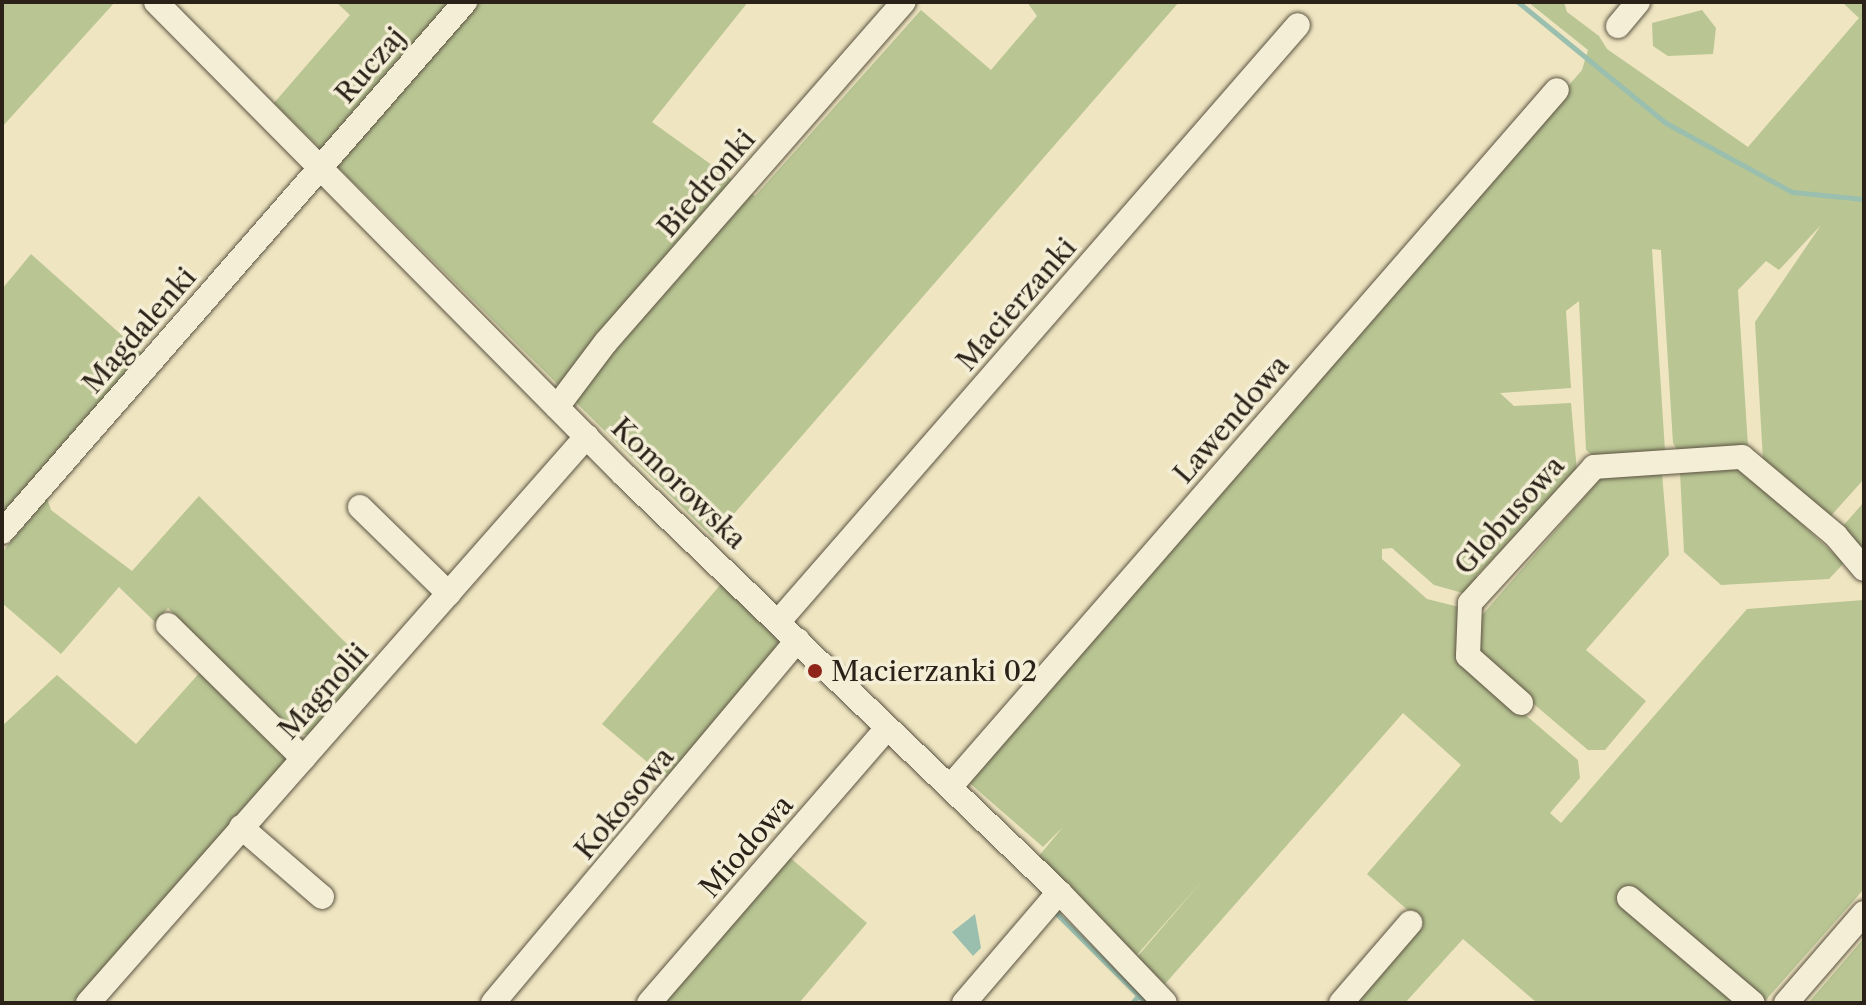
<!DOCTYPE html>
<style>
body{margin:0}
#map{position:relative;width:1866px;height:1005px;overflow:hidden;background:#efe5c1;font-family:"Libre Caslon Text",serif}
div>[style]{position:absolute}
.green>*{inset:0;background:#b9c593}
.water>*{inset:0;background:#9abfaf}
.stream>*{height:5px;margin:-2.5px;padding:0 2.5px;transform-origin:2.5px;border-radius:2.5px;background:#9abfaf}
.roads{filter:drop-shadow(0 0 2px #5b5342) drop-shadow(0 0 2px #5b5342)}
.minor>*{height:24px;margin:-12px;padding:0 12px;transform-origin:12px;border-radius:12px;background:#f5eed7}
.dots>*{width:22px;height:22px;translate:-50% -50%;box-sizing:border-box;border:4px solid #f5eed7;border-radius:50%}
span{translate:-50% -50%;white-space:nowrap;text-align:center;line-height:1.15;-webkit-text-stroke:7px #f5eed7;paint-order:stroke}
.street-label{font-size:28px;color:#2a2218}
.poi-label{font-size:28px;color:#2a2218}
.left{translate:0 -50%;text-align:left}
.frame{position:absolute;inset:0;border:4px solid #2a2218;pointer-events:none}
</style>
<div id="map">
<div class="green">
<i style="clip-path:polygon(2px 2px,115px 2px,2px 127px)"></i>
<i style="clip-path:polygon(336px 2px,456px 2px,324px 152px,274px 103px,350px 15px)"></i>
<i style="clip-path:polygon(479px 2px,748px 2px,652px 122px,755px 196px,921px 10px,991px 70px,1037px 16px,1027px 2px,1179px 2px,713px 538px,336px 165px)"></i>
<i style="clip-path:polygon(1528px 2px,1564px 2px,1567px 12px,1599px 36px,1607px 49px,1748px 147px,1859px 18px,1842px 2px,1864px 2px,1864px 479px,1829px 518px,1763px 460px,1755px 322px,1821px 225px,1779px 270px,1766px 261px,1738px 290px,1748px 446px,1678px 451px,1673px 443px,1661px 250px,1652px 249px,1665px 451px,1593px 456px,1586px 450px,1579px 301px,1566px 311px,1571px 388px,1500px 393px,1514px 406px,1571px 403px,1577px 472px,1476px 576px,1482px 581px,1470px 595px,1434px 585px,1392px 548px,1382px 549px,1382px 559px,1427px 599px,1459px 607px,1460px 659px,1578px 760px,1580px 778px,1550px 813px,1561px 823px,1747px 609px,1864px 600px,1864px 889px,1765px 1001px,1631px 885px,1616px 901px,1737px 1003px,1537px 1003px,1463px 939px,1405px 1003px,1351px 1003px,1421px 922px,1367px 874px,1461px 765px,1403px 713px,1165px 984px,1137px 957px,1203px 880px,1136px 956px,1038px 857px,1063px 827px,1043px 847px,966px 780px,1582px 70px,1588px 50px)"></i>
<i style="clip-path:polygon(1702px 10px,1716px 28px,1713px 54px,1668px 56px,1653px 46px,1652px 23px)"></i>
<i style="clip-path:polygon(31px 254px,144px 355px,2px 521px,2px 289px)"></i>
<i style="clip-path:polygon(1742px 469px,1844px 563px,1829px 579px,1721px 585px,1684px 552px,1680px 472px)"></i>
<i style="clip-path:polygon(1662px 474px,1669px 555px,1586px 650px,1646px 701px,1605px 750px,1588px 750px,1484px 662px,1475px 643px,1476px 622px,1601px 478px)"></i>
<i style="clip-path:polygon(199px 496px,370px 667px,310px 735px,296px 734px,168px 608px,156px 623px,119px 587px,61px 654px,2px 603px,2px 552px,47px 499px,51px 510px,132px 571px)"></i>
<i style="clip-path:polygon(1864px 502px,1864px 554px,1842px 527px)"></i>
<i style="clip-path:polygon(721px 584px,777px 636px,780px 654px,671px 782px,602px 724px)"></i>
<i style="clip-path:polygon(202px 670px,284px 748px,285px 763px,73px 1003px,2px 1003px,2px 726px,57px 675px,136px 744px)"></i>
<i style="clip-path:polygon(788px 856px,867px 923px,799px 1003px,662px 1003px)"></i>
<i style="clip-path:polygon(1864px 938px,1864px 1003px,1808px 1003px,1822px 987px)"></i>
</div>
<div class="water">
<i style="clip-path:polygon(975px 914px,981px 948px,973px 956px,952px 932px)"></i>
</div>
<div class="stream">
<i style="left:1518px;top:2px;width:191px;rotate:39.3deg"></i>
<i style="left:1666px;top:123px;width:144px;rotate:28.7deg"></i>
<i style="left:1792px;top:192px;width:72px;rotate:5.6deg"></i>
<i style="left:1055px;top:912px;width:129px;rotate:45deg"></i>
<i style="left:1132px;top:1003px;width:11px;rotate:-49deg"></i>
</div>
<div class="roads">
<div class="minor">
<i style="left:156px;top:2px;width:665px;rotate:45.3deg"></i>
<i style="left:624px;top:475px;width:603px;rotate:43.79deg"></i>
<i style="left:1059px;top:892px;width:153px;rotate:46.3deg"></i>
<i style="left:1618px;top:26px;width:31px;rotate:-50deg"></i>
<i style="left:557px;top:407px;width:81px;rotate:-53deg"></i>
<i style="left:606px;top:342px;width:452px;rotate:-48.8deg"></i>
<i style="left:360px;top:507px;width:124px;rotate:44.3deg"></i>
<i style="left:2px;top:532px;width:704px;rotate:-48.86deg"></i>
<i style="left:779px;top:621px;width:790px;rotate:-48.95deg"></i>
<i style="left:168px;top:625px;width:190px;rotate:44.6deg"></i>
<i style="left:1521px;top:703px;width:71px;rotate:-138.4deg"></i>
<i style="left:1468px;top:656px;width:53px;rotate:-87.8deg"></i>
<i style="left:1470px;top:603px;width:184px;rotate:-47.6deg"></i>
<i style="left:1594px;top:467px;width:148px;rotate:-3.9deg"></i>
<i style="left:1742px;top:457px;width:123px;rotate:40deg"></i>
<i style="left:1836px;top:536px;width:43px;rotate:49.7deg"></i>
<i style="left:950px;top:787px;width:924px;rotate:-48.95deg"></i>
<i style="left:241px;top:827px;width:107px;rotate:40.8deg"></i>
<i style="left:1629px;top:898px;width:162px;rotate:40.3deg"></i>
<i style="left:88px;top:1003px;width:755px;rotate:-48.65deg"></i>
<i style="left:493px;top:1003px;width:474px;rotate:-50deg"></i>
<i style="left:649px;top:1003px;width:364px;rotate:-49.1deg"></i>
<i style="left:964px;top:1003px;width:146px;rotate:-49.4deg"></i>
<i style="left:1341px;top:1003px;width:106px;rotate:-49.2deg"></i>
<i style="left:1786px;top:1003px;width:119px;rotate:-49.1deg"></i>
</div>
</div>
<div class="dots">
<i style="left:815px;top:671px;background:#8f2418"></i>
</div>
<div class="street-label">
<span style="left:370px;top:65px;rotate:-49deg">Ruczaj</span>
<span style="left:706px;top:183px;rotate:-49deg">Biedronki</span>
<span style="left:1016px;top:304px;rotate:-49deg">Macierzanki</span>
<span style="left:139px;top:330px;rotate:-49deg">Magdalenki</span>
<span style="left:1231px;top:419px;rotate:-49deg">Lawendowa</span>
<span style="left:679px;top:483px;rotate:44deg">Komorowska</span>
<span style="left:1509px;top:515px;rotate:-48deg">Globusowa</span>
<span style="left:323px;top:691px;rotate:-48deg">Magnolii</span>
<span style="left:624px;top:803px;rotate:-50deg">Kokosowa</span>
<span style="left:746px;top:846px;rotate:-49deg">Miodowa</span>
</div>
<div class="poi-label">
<span class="left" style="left:831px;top:671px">Macierzanki 02</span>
</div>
<div class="frame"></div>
</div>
